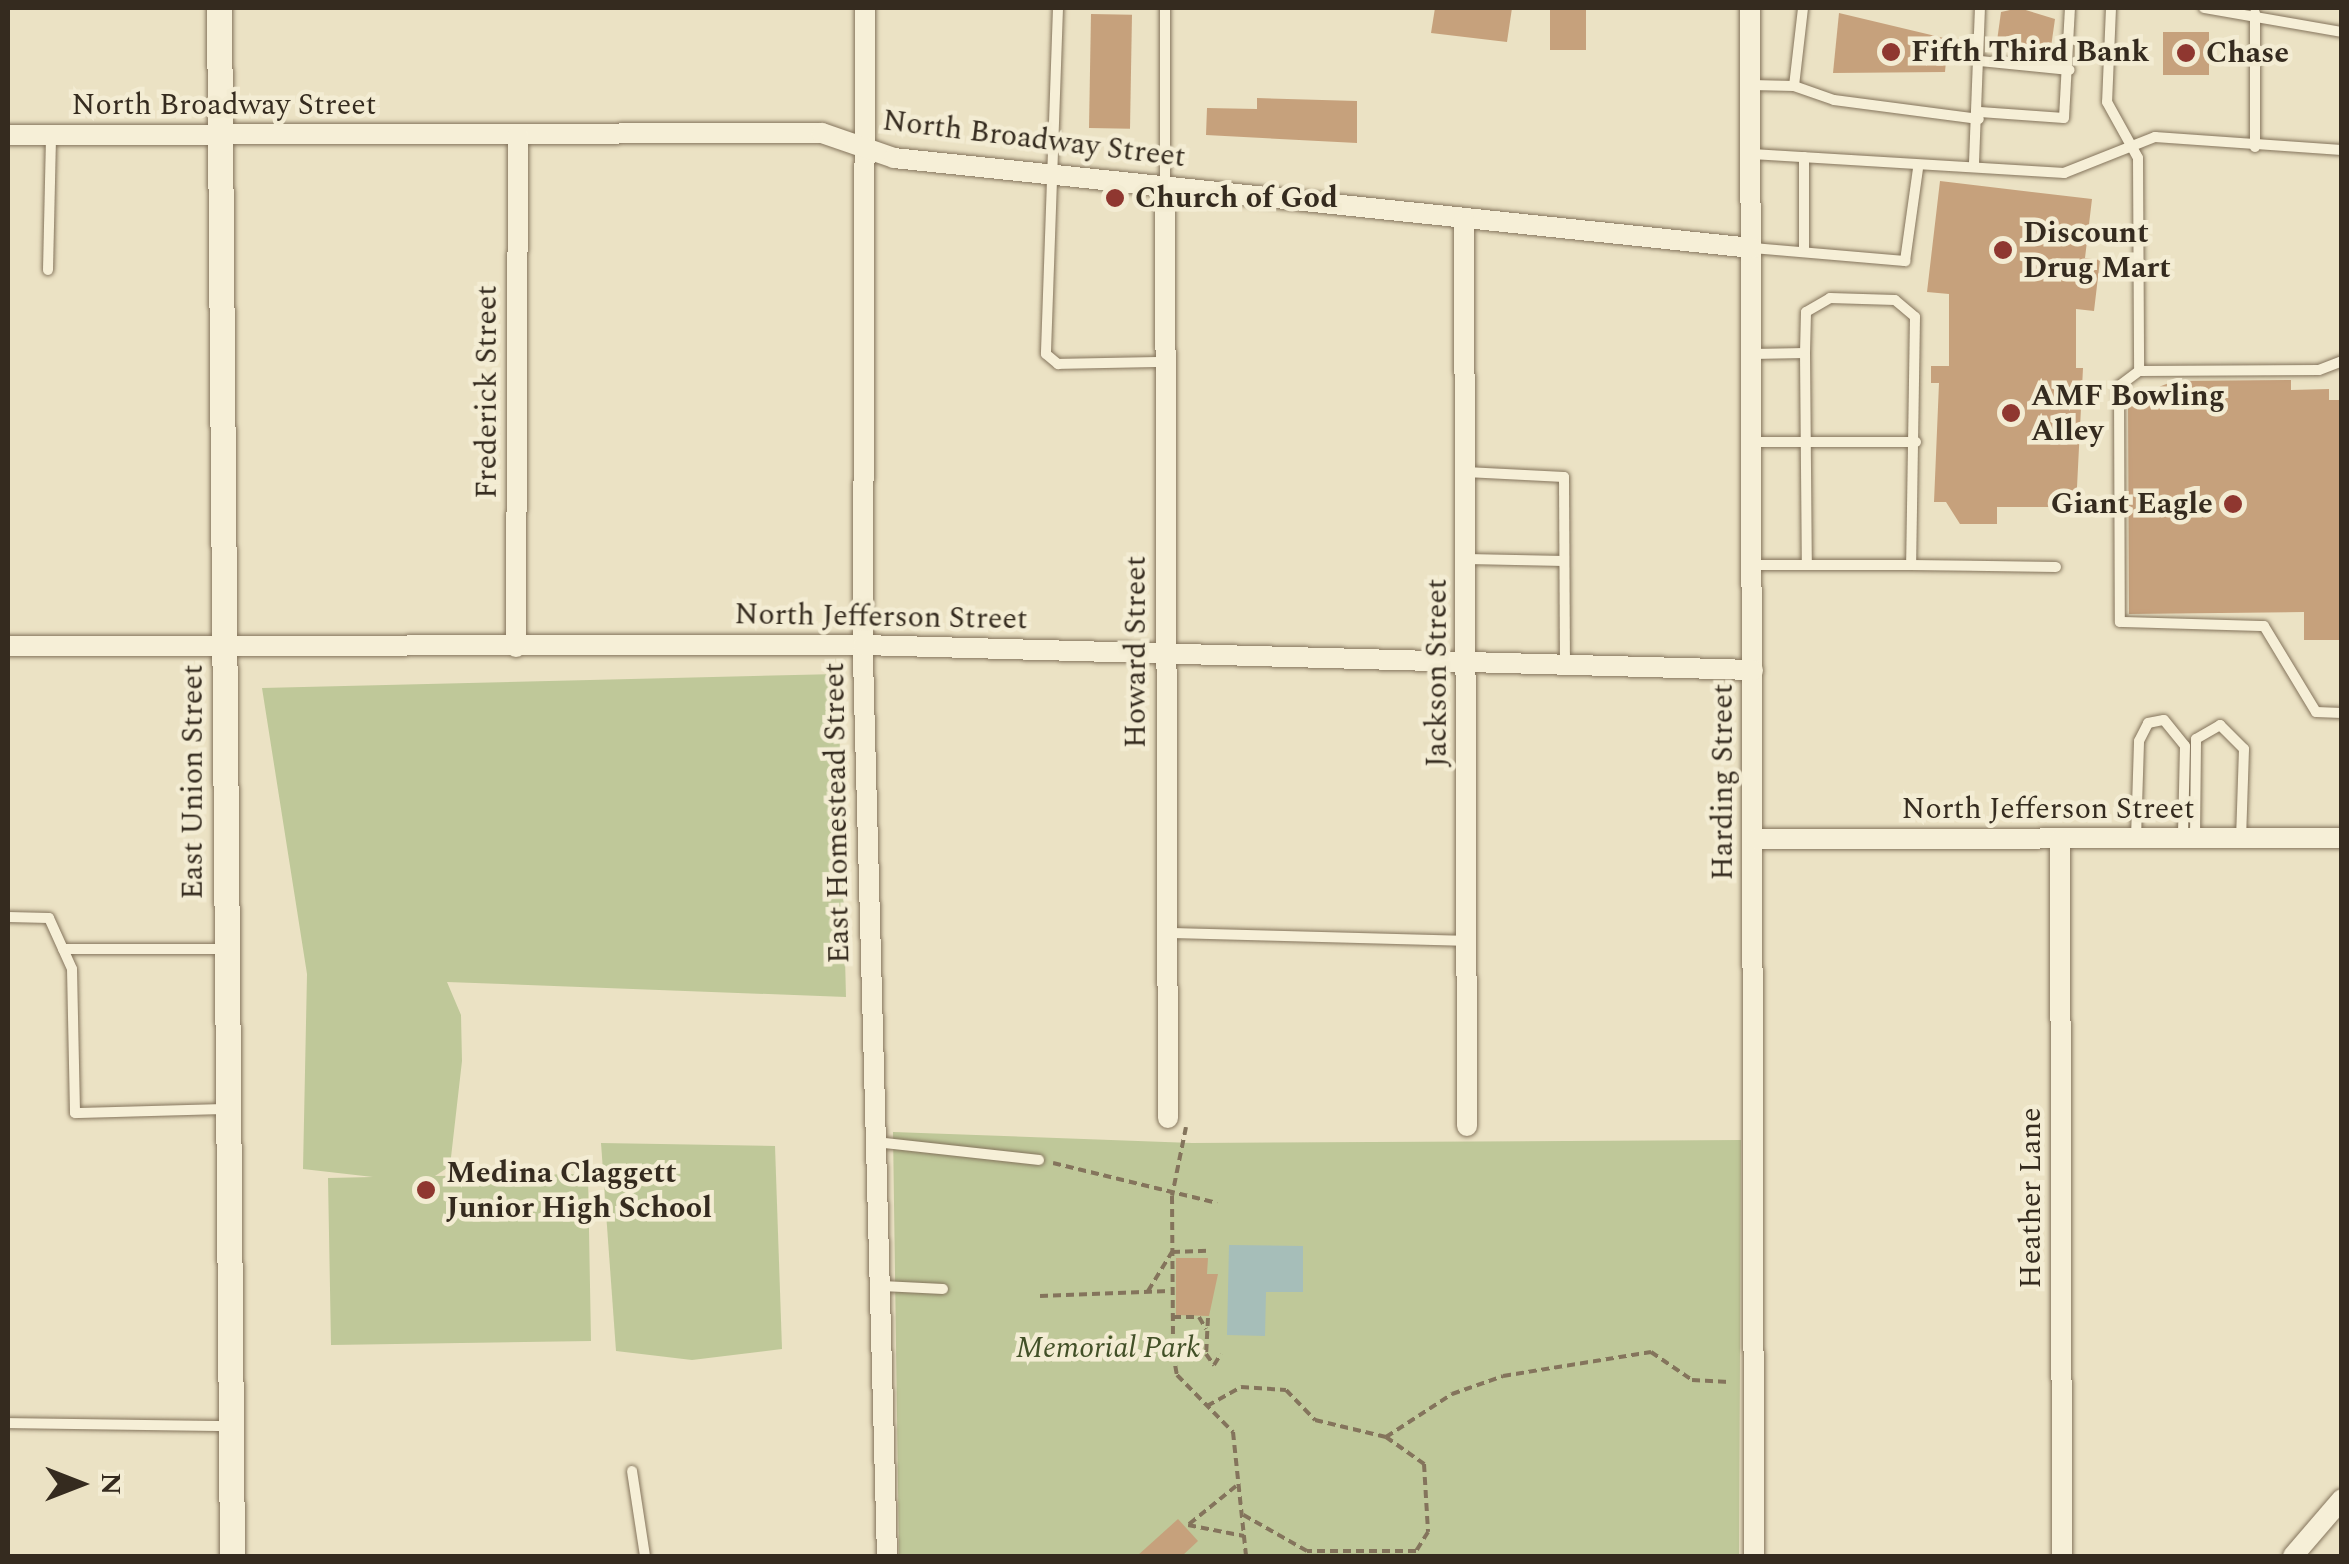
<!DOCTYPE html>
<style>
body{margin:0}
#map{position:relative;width:2349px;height:1564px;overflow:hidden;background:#ebe2c4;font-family:Spectral,serif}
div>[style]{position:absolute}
.green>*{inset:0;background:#bfc899}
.water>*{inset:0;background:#a6beb9}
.building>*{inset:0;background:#c6a17c;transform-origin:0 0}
.path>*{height:4px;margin-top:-2px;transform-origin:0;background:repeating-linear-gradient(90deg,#84745c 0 8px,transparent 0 13px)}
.roads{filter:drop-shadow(0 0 2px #84745c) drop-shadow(0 0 2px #84745c)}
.service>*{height:10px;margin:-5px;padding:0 5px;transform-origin:5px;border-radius:5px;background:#f6efd7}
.minor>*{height:20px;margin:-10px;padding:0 10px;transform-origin:10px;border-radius:10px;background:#f6efd7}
.tertiary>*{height:25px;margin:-12.5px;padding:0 12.5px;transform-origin:12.5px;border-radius:12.5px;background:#f6efd7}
.dots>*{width:28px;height:28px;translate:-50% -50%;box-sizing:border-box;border:5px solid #f3ecd3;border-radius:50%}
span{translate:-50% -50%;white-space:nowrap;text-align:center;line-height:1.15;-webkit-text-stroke:9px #f3ecd3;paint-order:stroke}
.poi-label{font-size:30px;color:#352b1f;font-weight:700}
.left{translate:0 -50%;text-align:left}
.right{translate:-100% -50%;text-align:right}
.street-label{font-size:30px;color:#352b1f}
.park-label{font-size:30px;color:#425027;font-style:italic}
.frame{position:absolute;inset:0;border:10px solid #352b1f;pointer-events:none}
.north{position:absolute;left:30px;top:1434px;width:100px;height:100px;-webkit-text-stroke:8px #f3ecd3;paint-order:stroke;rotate:90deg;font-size:28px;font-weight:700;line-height:40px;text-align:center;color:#352b1f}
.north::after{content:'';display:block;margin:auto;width:35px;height:45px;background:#352b1f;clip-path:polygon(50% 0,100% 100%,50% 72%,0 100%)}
</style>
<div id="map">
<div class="green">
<i style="clip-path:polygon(838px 674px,846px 997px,447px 982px,461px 1015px,462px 1061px,450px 1166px,435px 1176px,588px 1174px,591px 1341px,331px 1345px,328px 1178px,373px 1177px,303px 1169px,307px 974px,262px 688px)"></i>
<i style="clip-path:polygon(893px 1132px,1192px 1143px,1741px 1140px,1739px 1556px,899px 1556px)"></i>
<i style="clip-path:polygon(601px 1143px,775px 1146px,782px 1349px,692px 1360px,616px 1351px)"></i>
</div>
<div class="water">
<i style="clip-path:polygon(1229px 1245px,1303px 1246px,1303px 1292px,1266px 1292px,1265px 1336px,1227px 1335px)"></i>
</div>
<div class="building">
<i style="clip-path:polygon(1435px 8px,1512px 8px,1507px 42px,1431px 33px)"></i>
<i style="left:1550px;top:8px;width:36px;height:42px"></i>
<i style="clip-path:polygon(2019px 8px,2055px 19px,2051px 47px,1997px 41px,2001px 12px)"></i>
<i style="clip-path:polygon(1839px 13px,1948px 39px,1945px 72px,1833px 73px)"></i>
<i style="left:1091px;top:14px;width:41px;height:114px;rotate:1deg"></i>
<i style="left:2163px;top:32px;width:46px;height:43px"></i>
<i style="clip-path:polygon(1257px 98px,1357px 101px,1357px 143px,1206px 135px,1207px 108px,1257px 109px)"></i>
<i style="clip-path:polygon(1940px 181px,2092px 199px,2085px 258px,2100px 260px,2094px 311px,2076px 309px,2076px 368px,2083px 368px,2076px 507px,1997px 507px,1997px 524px,1960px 524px,1946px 502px,1934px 502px,1939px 383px,1931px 383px,1931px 366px,1949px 366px,1949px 294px,1927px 292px)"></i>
<i style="clip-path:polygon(2291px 380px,2291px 390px,2329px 389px,2329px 400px,2342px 400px,2339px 640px,2304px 640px,2304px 612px,2129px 614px,2128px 399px,2174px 381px)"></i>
<i style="clip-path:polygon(1176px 1258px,1208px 1258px,1207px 1274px,1218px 1274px,1209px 1316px,1176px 1315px)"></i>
<i style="clip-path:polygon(1178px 1519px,1198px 1541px,1182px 1556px,1137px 1556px)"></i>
</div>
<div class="path">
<i style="left:1186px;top:1127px;width:70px;rotate:101.5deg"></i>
<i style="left:1172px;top:1196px;width:157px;rotate:89.6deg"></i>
<i style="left:1173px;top:1353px;width:22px;rotate:80deg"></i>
<i style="left:1177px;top:1375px;width:80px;rotate:45.5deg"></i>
<i style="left:1233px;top:1432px;width:125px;rotate:84deg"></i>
<i style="left:1053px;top:1163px;width:169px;rotate:13.7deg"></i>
<i style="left:1148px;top:1291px;width:46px;rotate:-58.4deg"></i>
<i style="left:1172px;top:1252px;width:36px;rotate:-2deg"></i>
<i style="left:1040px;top:1296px;width:129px;rotate:-2.2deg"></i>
<i style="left:1173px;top:1317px;width:26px"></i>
<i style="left:1199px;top:1317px;width:14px;rotate:60deg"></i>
<i style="left:1208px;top:1318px;width:36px;rotate:93deg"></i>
<i style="left:1206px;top:1354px;width:14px;rotate:54deg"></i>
<i style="left:1214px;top:1365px;width:13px;rotate:-58deg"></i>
<i style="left:1207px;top:1406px;width:39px;rotate:-29deg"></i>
<i style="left:1241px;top:1387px;width:45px;rotate:3.8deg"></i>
<i style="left:1286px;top:1390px;width:42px;rotate:46deg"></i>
<i style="left:1315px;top:1420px;width:73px;rotate:13.5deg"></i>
<i style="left:1386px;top:1437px;width:47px;rotate:35.4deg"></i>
<i style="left:1424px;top:1464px;width:68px;rotate:86.6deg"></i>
<i style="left:1428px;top:1532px;width:22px;rotate:122deg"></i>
<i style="left:1416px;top:1551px;width:109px;rotate:180deg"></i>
<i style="left:1307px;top:1551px;width:75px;rotate:-150.4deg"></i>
<i style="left:1386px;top:1437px;width:79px;rotate:-33.1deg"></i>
<i style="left:1452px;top:1394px;width:54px;rotate:-19.4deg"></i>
<i style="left:1503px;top:1376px;width:150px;rotate:-9.2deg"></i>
<i style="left:1651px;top:1352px;width:50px;rotate:34.3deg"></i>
<i style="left:1692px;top:1380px;width:37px;rotate:3deg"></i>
<i style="left:1236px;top:1486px;width:62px;rotate:140.9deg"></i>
<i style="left:1188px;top:1525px;width:57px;rotate:11.1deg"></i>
</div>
<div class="roads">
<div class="service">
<i style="left:1058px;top:8px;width:346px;rotate:92deg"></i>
<i style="left:1046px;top:354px;width:16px;rotate:40deg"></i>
<i style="left:1058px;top:364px;width:107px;rotate:-1.1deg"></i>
<i style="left:1165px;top:8px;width:178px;rotate:90deg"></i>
<i style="left:2111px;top:8px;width:94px;rotate:92.4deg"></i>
<i style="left:2107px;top:102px;width:64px;rotate:61deg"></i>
<i style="left:2138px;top:158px;width:213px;rotate:89.7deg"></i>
<i style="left:2139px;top:371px;width:25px;rotate:143deg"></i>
<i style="left:2119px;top:386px;width:236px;rotate:89.8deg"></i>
<i style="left:2120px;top:622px;width:144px;rotate:1.6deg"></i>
<i style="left:2264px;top:626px;width:100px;rotate:58.8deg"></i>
<i style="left:2316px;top:712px;width:26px;rotate:2deg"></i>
<i style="left:2204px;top:8px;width:140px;rotate:9.9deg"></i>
<i style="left:1980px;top:61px;width:90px;rotate:5.7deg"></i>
<i style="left:1752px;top:85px;width:42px;rotate:1.4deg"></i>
<i style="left:1794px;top:86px;width:79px;rotate:-83.4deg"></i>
<i style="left:1794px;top:86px;width:42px;rotate:19.3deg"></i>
<i style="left:1834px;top:100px;width:146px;rotate:7.5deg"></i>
<i style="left:1980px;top:112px;width:84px;rotate:4.1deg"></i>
<i style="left:2064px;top:118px;width:110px;rotate:-86.9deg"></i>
<i style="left:2255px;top:147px;width:134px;rotate:-90deg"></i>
<i style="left:1752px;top:154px;width:313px;rotate:3.5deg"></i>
<i style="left:2064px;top:173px;width:98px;rotate:-21.6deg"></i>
<i style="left:2155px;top:137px;width:187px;rotate:4deg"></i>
<i style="left:1804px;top:157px;width:95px;rotate:90deg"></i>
<i style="left:1974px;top:163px;width:155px;rotate:-87.8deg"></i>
<i style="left:1752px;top:248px;width:154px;rotate:4.9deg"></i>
<i style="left:1905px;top:261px;width:93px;rotate:-82deg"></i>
<i style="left:48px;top:270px;width:135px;rotate:-88.7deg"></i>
<i style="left:1805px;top:353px;width:212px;rotate:89.5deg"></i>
<i style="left:1752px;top:354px;width:53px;rotate:-1.1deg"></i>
<i style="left:1805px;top:353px;width:41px;rotate:-88.6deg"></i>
<i style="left:1806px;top:312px;width:28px;rotate:-30deg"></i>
<i style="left:1830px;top:298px;width:65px;rotate:1.8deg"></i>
<i style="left:1895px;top:300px;width:26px;rotate:40deg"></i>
<i style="left:1915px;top:317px;width:248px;rotate:90.9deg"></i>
<i style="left:1911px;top:565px;width:158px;rotate:180deg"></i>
<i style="left:2139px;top:371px;width:180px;rotate:-0.3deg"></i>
<i style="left:2319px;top:370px;width:25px;rotate:-21deg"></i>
<i style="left:1753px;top:442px;width:163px"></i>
<i style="left:1466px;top:472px;width:98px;rotate:2.9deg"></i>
<i style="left:1564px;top:477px;width:189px;rotate:89.7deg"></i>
<i style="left:1467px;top:559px;width:97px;rotate:1.2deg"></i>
<i style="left:1911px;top:565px;width:145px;rotate:0.8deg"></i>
<i style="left:2195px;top:837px;width:98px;rotate:-89.4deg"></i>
<i style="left:2196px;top:739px;width:28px;rotate:-30deg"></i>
<i style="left:2220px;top:725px;width:34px;rotate:45deg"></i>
<i style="left:2244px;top:749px;width:89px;rotate:91.9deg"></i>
<i style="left:2136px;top:838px;width:97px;rotate:-88.2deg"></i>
<i style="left:2139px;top:741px;width:20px;rotate:-63deg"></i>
<i style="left:2148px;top:723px;width:16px;rotate:-11deg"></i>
<i style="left:2164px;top:720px;width:33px;rotate:51deg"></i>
<i style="left:2185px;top:746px;width:91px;rotate:91.3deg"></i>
<i style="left:8px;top:917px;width:41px;rotate:1.4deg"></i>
<i style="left:49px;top:918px;width:56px;rotate:65.7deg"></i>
<i style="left:72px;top:969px;width:144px;rotate:88.8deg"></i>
<i style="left:75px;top:1113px;width:153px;rotate:-1.5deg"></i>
<i style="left:1168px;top:933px;width:298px;rotate:1.5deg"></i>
<i style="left:63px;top:949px;width:163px"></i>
<i style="left:876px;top:1142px;width:164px;rotate:6.3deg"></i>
<i style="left:882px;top:1286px;width:61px;rotate:2.8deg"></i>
<i style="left:8px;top:1423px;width:221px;rotate:0.8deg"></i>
<i style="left:632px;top:1471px;width:86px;rotate:81.3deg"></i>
</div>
<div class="minor">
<i style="left:865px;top:8px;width:650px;rotate:90.18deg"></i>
<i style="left:863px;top:658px;width:898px;rotate:88.47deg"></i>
<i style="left:1750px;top:8px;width:1548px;rotate:89.85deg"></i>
<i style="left:8px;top:135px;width:814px;rotate:-0.14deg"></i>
<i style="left:822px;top:133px;width:76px;rotate:19.1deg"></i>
<i style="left:894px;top:158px;width:863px;rotate:5.99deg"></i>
<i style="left:1165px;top:186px;width:932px;rotate:89.82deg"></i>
<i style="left:1464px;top:219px;width:907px;rotate:89.81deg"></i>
<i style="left:8px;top:646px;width:855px;rotate:-0.07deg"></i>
<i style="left:863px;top:645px;width:890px;rotate:1.61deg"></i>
<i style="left:516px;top:647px;width:511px;rotate:-89.78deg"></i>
<i style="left:1754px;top:839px;width:588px;rotate:-0.1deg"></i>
<i style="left:2060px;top:839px;width:717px;rotate:89.84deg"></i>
<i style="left:2293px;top:1556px;width:75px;rotate:-49.3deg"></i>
</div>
<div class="tertiary">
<i style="left:219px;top:8px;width:1548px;rotate:89.52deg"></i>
</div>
</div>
<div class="dots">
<i style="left:1891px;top:52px;background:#8f3730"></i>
<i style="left:2186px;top:53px;background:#8f3730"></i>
<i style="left:1115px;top:198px;background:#8f3730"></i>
<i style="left:2003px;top:250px;background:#8f3730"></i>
<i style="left:2011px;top:413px;background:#8f3730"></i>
<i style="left:2233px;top:504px;background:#8f3730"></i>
<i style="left:426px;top:1190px;background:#8f3730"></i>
</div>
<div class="poi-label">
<span class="left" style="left:1911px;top:52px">Fifth Third Bank</span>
<span class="left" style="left:2206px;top:53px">Chase</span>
<span class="left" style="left:1135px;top:198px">Church of God</span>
<span class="left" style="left:2023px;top:250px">Discount<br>Drug Mart</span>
<span class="left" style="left:2031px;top:413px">AMF Bowling<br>Alley</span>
<span class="right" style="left:2213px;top:504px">Giant Eagle</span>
<span class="left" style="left:446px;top:1190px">Medina Claggett<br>Junior High School</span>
</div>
<div class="street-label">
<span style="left:224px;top:105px">North Broadway Street</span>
<span style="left:1034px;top:139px;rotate:7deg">North Broadway Street</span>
<span style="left:487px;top:392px;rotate:-90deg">Frederick Street</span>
<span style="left:881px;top:617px;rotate:1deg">North Jefferson Street</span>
<span style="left:1136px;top:652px;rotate:-90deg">Howard Street</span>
<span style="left:1437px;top:673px;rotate:-90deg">Jackson Street</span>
<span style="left:193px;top:782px;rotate:-90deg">East Union Street</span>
<span style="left:1723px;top:782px;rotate:-90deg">Harding Street</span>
<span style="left:2048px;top:809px">North Jefferson Street</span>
<span style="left:837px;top:813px;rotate:-91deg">East Homestead Street</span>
<span style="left:2031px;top:1198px;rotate:-90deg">Heather Lane</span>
</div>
<div class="park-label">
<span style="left:1108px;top:1348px">Memorial Park</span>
</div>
<div class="frame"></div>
<div class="north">N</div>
</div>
